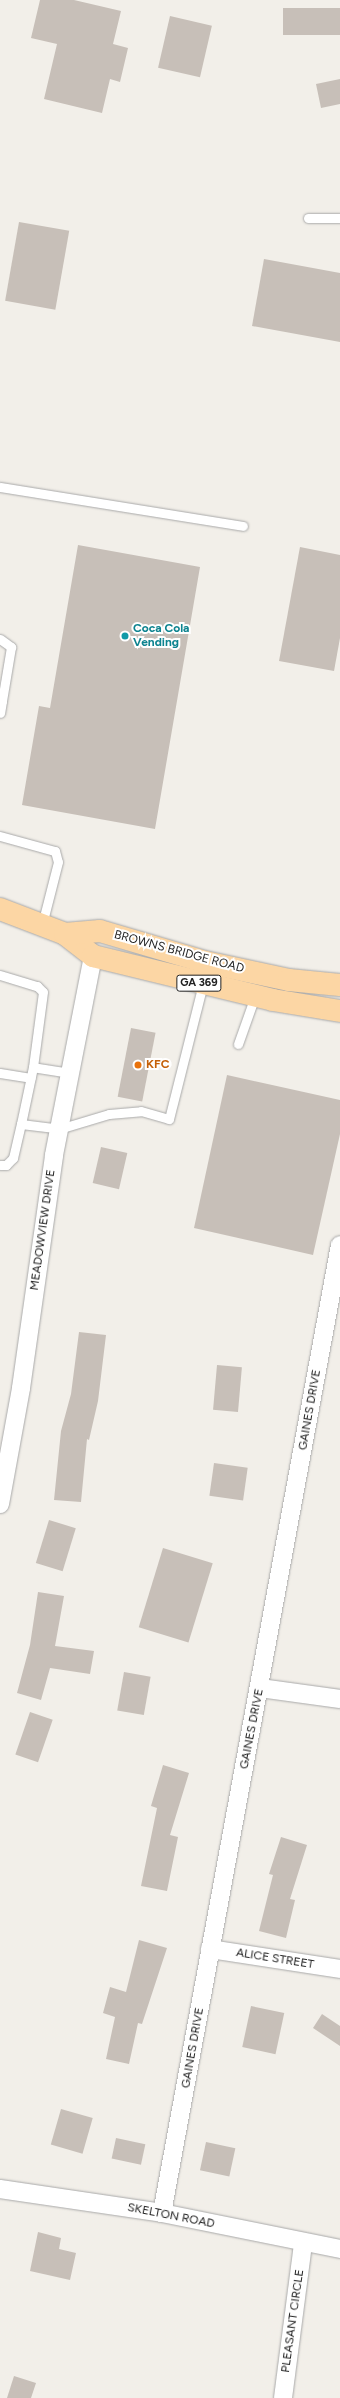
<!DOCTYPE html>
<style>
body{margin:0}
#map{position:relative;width:340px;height:2398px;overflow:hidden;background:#f2efe9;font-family:Figtree,sans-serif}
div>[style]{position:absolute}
.building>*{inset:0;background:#c7bfb8;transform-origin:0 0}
.roads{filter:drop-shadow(0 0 1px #a9a9a9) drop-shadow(0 0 1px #a9a9a9)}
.lane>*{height:9px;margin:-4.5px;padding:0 4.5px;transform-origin:4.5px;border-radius:4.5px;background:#fff}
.street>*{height:18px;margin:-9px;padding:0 9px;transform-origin:9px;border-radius:9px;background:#fff}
.primary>*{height:22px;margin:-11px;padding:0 11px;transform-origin:11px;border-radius:11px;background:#fcd6a4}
.dots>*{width:11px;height:11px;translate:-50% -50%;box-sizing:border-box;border:2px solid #fff;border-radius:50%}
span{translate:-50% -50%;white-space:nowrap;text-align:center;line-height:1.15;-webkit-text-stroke:4px #fff;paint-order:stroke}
.shield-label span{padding:1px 3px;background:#fff;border:1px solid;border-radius:3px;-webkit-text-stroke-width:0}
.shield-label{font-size:11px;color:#222;font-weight:700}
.culture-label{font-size:12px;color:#0d838f;font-weight:700}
.left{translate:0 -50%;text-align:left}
.street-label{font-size:12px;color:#222}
.food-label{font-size:12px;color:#c56008;font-weight:700}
</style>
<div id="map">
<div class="building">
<i style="clip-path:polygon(40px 0,74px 0,121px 11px,113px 44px,128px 48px,120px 82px,110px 79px,102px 113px,44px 99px,57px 44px,31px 38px)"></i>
<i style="left:340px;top:8px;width:27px;height:57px;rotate:90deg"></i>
<i style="left:170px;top:16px;width:43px;height:53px;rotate:13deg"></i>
<i style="clip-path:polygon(340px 79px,340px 104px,321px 108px,316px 84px)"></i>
<i style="left:19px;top:222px;width:51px;height:80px;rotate:10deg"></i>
<i style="clip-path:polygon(264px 259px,340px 273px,340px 342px,252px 326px)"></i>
<i style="clip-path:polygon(78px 545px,200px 567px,155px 829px,22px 805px,39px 706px,50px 708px)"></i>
<i style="clip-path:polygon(300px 547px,340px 555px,340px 638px,334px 671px,279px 661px)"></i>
<i style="left:131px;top:1028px;width:25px;height:70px;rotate:11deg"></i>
<i style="clip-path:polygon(227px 1075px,340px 1100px,340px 1134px,313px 1255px,194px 1228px)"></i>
<i style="left:101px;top:1147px;width:27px;height:37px;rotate:13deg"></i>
<i style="clip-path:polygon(79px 1332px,106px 1335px,98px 1401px,89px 1440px,87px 1439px,81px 1502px,54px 1500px,61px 1431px,71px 1394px)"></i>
<i style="left:217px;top:1365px;width:25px;height:45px;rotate:5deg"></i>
<i style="left:214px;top:1463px;width:34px;height:33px;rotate:8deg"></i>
<i style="left:49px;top:1520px;width:28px;height:45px;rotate:17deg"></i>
<i style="left:163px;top:1548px;width:52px;height:83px;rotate:17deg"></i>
<i style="clip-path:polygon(38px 1592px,64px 1596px,55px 1646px,94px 1651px,90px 1674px,50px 1668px,41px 1700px,17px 1693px,30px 1645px)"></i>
<i style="left:124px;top:1672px;width:27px;height:39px;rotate:10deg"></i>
<i style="left:30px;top:1712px;width:24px;height:45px;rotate:19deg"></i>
<i style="clip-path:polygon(163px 1765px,189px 1773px,170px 1835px,178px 1837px,167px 1891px,141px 1886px,157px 1808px,151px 1806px)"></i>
<i style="clip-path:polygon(281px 1837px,307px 1845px,290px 1899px,295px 1900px,286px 1938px,259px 1931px,273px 1875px,269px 1874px)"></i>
<i style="clip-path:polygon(139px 1940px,167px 1948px,142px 2024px,138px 2023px,129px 2064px,106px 2059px,115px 2017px,103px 2013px,110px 1987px,126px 1992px)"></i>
<i style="left:251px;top:2006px;width:34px;height:42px;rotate:12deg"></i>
<i style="clip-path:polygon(322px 2014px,340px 2026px,340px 2046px,313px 2028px)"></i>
<i style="left:61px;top:2109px;width:33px;height:37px;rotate:16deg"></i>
<i style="left:116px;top:2138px;width:30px;height:21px;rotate:12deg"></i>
<i style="left:206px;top:2142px;width:30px;height:29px;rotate:12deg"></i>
<i style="clip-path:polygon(38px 2232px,61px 2238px,59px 2249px,76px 2253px,70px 2280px,30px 2271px)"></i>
<i style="clip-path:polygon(14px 2376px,36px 2383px,31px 2398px,7px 2398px)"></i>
</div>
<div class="roads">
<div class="lane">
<i style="left:308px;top:218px;width:32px"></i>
<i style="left:0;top:487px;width:246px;rotate:9.1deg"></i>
<i style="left:0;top:639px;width:14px;rotate:36deg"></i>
<i style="left:11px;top:647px;width:55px;rotate:99.5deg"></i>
<i style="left:0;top:700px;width:2px;rotate:27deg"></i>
<i style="left:2px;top:701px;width:12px;rotate:99deg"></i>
<i style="left:0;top:836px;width:57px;rotate:15.3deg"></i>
<i style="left:55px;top:851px;width:11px;rotate:75deg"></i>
<i style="left:58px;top:862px;width:65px;rotate:104.3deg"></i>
<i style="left:0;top:975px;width:39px;rotate:17deg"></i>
<i style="left:37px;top:986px;width:8px;rotate:45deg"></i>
<i style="left:43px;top:992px;width:76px;rotate:97.6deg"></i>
<i style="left:238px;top:1044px;width:51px;rotate:-70.5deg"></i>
<i style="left:0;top:1073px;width:31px;rotate:9deg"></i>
<i style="left:70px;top:1073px;width:37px;rotate:-171deg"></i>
<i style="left:33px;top:1067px;width:58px;rotate:101.9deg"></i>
<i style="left:21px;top:1124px;width:38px;rotate:7deg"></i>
<i style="left:59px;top:1129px;width:52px;rotate:-16.7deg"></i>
<i style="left:109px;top:1114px;width:32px;rotate:-5deg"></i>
<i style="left:141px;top:1111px;width:29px;rotate:16deg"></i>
<i style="left:169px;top:1119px;width:139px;rotate:-75.9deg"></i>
<i style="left:0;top:1165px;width:6px"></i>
<i style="left:6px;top:1165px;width:10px;rotate:-45deg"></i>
<i style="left:13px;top:1158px;width:35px;rotate:-77deg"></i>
</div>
<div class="street">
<i style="left:0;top:1504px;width:118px;rotate:-79.7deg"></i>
<i style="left:21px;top:1388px;width:235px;rotate:-81.9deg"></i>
<i style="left:54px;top:1155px;width:203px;rotate:-78.9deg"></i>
<i style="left:260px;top:1688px;width:81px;rotate:7.8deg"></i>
<i style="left:210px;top:1949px;width:132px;rotate:8.7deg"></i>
<i style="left:0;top:2189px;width:164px;rotate:8.4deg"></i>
<i style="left:162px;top:2213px;width:182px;rotate:11.4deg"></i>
<i style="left:162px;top:2213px;width:984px;rotate:-79.58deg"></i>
<i style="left:283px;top:2398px;width:155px;rotate:-82.6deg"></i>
</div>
<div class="primary">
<i style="left:0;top:909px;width:70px;rotate:21deg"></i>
<i style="left:65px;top:934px;width:36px;rotate:38deg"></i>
<i style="left:93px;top:956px;width:185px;rotate:13.7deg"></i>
<i style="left:273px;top:1000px;width:68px;rotate:9.3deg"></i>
<i style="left:65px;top:934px;width:35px;rotate:-5deg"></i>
<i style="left:100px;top:931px;width:109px;rotate:16.4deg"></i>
<i style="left:205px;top:962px;width:86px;rotate:12.1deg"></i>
<i style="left:289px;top:980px;width:51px;rotate:5.6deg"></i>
</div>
</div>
<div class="dots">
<i style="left:125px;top:636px;background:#0f9aa8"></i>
<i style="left:138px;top:1065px;background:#e8710a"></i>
</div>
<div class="shield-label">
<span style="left:199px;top:983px">GA 369</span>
</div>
<div class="culture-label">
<span class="left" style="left:133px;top:636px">Coca Cola<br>Vending</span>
</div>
<div class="street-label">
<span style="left:179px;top:952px;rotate:15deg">BROWNS BRIDGE ROAD</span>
<span style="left:43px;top:1230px;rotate:-82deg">MEADOWVIEW DRIVE</span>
<span style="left:310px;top:1410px;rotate:-80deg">GAINES DRIVE</span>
<span style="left:252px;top:1729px;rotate:-79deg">GAINES DRIVE</span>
<span style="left:275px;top:1959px;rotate:9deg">ALICE STREET</span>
<span style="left:193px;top:2048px;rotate:-80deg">GAINES DRIVE</span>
<span style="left:171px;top:2216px;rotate:11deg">SKELTON ROAD</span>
<span style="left:293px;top:2321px;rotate:-82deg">PLEASANT CIRCLE</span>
</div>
<div class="food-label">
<span class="left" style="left:146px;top:1065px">KFC</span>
</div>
</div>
